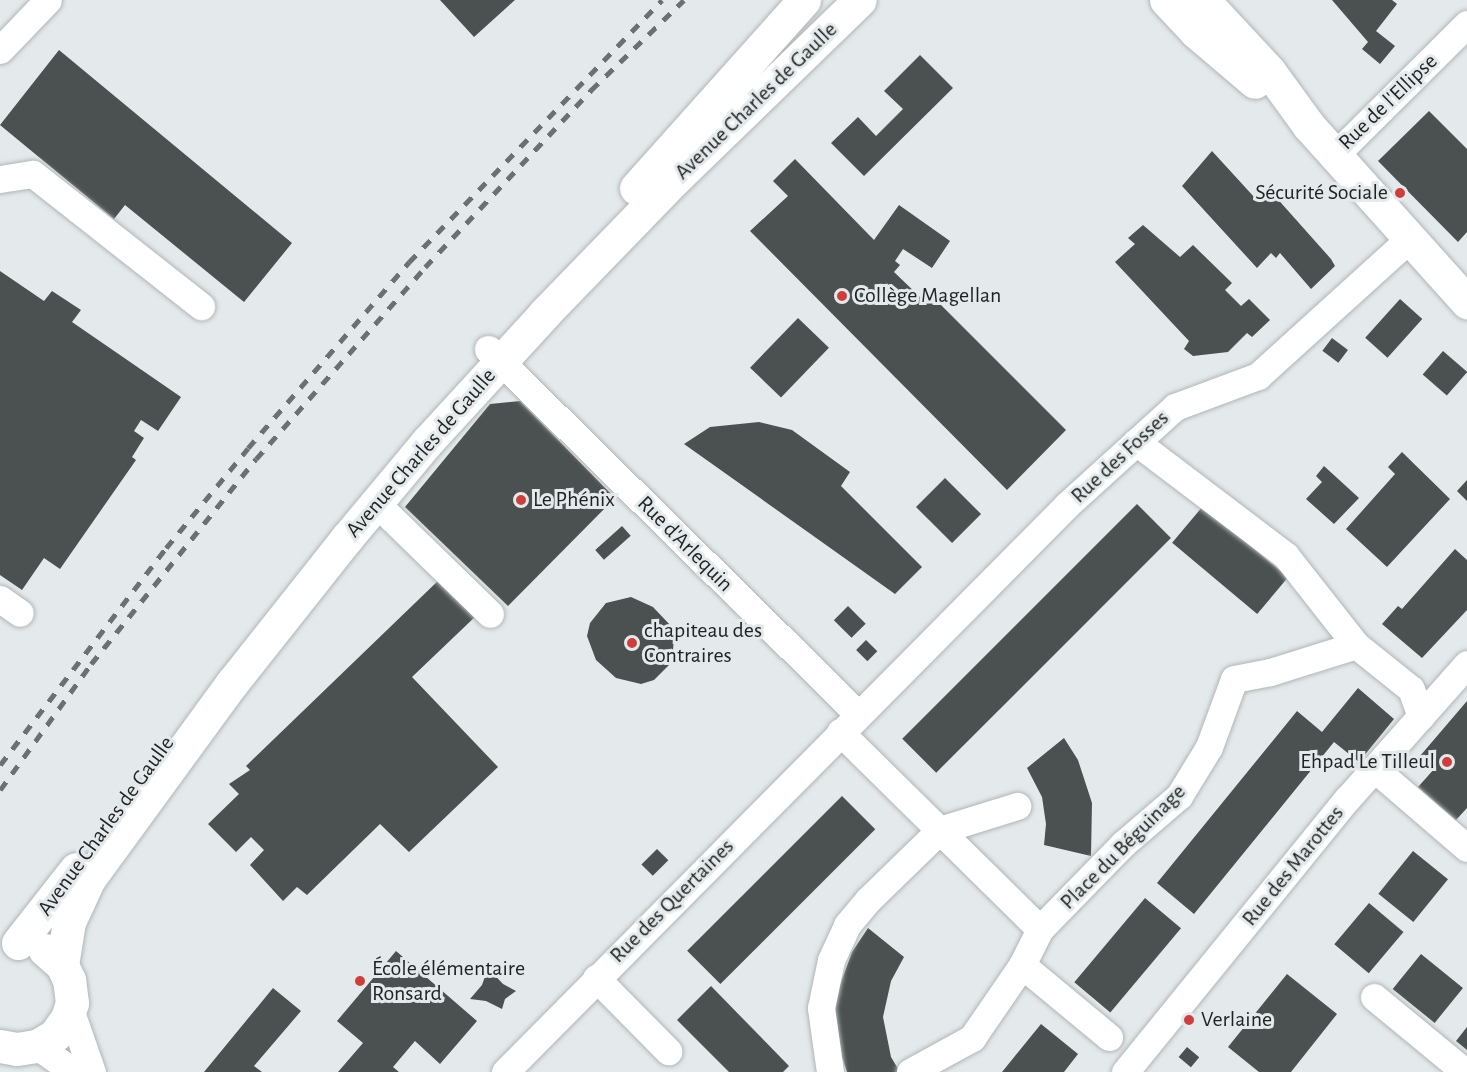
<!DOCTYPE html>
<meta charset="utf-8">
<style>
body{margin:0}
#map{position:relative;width:1467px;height:1072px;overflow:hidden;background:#e4eaeb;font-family:"Alegreya Sans",sans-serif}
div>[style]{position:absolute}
.building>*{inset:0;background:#4b5151;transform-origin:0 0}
.roads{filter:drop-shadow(0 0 2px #b0b6b7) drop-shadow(0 0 2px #b0b6b7)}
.minor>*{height:27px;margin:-13.5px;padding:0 13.5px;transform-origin:13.5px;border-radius:13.5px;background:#fff}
.major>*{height:33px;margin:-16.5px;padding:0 16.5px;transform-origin:16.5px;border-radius:16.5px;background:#fff}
.rail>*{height:4.5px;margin-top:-2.25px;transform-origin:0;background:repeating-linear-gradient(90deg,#6c7071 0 10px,transparent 0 20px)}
.dots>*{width:16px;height:16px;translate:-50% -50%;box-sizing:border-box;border:3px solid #e4eaeb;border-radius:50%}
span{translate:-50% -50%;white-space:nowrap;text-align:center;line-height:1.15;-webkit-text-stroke:6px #e4eaeb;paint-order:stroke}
.street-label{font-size:22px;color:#1f2122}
.poi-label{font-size:22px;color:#1f2122}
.right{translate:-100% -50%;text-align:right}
.left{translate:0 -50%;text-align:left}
</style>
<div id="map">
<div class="building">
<i style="clip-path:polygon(440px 0,515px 0,474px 37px)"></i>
<i style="clip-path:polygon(1332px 0,1392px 0,1397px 4px,1376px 31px,1395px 46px,1380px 64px,1362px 49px,1368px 42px)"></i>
<i style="clip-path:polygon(59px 50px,292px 243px,244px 302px,125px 205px,114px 219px,0 125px)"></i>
<i style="clip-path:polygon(920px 55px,953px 88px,864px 176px,831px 143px,858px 117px,876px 136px,903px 109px,884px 91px)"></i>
<i style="clip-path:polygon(1429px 111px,1467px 149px,1467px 232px,1458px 242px,1378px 161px)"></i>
<i style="clip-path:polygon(1212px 151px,1255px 198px,1267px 187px,1331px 259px,1335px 266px,1311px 289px,1280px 253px,1276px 258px,1271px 253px,1257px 268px,1182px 186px)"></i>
<i style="clip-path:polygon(795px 159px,874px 240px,899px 205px,950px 241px,932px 268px,903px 249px,895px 261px,900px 265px,894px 272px,920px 297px,926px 290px,1066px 430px,1007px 490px,750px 231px,788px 196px,773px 181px)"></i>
<i style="clip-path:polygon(1143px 225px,1180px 257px,1193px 245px,1232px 283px,1225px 290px,1241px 306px,1249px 299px,1270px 320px,1252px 337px,1247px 333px,1228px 352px,1193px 356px,1184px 349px,1189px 341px,1115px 262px,1135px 244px,1128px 238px)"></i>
<i style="clip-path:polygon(0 271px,44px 301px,52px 291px,81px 310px,72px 322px,181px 397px,158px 431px,141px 420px,134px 431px,144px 438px,132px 457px,136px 460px,60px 569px,44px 558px,22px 590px,0 575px)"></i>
<i style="left:1400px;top:299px;width:30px;height:52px;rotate:42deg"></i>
<i style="left:798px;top:318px;width:43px;height:69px;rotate:44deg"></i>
<i style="left:1332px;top:338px;width:20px;height:16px;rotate:37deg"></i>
<i style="left:1443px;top:351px;width:32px;height:31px;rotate:41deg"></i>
<i style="clip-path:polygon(520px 401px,615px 498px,508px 606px,405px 507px,490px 404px)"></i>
<i style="clip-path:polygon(759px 422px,792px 430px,850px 472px,841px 486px,922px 567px,895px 594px,684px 444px,710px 427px)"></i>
<i style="clip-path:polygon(1402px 452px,1450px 499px,1387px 567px,1346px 529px,1395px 474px,1388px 467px)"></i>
<i style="clip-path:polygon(1324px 466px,1359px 498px,1334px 524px,1306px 499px,1322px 482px,1316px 476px)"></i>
<i style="left:945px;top:478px;width:51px;height:41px;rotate:45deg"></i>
<i style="clip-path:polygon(1467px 480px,1467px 501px,1457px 491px)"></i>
<i style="left:1137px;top:504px;width:48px;height:332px;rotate:45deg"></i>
<i style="left:1203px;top:506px;width:111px;height:48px;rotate:40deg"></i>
<i style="left:622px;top:526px;width:13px;height:36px;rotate:48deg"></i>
<i style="clip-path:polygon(1455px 549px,1467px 560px,1467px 610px,1422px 658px,1382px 624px,1398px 606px,1402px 609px)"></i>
<i style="clip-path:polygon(442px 577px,478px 614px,412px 677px,498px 767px,409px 852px,380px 824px,307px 895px,297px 887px,283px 901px,250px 865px,264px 850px,251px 837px,236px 852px,208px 824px,239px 794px,229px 784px,250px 770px,246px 766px)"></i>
<i style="clip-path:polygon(631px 597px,653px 607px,671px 626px,674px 638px,672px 662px,654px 680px,641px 684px,616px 678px,596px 660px,587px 636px,590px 623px,606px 603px)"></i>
<i style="left:848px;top:606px;width:25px;height:20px;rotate:45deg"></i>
<i style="left:866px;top:640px;width:16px;height:14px;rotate:45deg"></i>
<i style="clip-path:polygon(1358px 688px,1394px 719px,1359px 762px,1334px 742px,1194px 914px,1157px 883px,1297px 711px,1322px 732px)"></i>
<i style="clip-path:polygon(1467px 701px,1467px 808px,1456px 820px,1418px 787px,1435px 768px,1420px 756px)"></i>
<i style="clip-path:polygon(1064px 738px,1078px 760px,1092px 803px,1091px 856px,1044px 845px,1046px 824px,1042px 797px,1027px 768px)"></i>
<i style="left:842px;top:796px;width:47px;height:219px;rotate:45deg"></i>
<i style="left:657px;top:849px;width:16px;height:22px;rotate:45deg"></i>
<i style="left:1413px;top:851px;width:45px;height:55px;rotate:39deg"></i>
<i style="left:1145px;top:898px;width:47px;height:110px;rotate:40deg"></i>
<i style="left:1369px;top:903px;width:45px;height:54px;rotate:40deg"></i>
<i style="clip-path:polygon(868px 928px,904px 957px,891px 981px,883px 1017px,891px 1057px,900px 1072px,847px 1072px,842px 1057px,835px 1011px,837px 993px,852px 952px)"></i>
<i style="clip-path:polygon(396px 951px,477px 1021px,440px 1064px,415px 1041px,393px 1067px,399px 1072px,338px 1072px,363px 1043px,337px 1021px)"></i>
<i style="left:1421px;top:954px;width:54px;height:45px;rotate:39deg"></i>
<i style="clip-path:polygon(488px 968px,503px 984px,516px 991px,505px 999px,502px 1009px,486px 1001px,470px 999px,482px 985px)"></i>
<i style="clip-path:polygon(1287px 974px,1337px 1014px,1291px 1072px,1259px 1072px,1228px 1047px)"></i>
<i style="clip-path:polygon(711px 986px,789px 1066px,783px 1072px,729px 1072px,677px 1020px)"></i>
<i style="clip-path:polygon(273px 988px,301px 1011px,254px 1066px,262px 1072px,204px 1072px)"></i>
<i style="clip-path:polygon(1041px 1024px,1078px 1054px,1064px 1072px,1002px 1072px)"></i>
<i style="clip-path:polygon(1467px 1027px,1467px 1050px,1456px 1041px)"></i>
<i style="left:1187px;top:1047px;width:16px;height:13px;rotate:40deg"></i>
</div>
<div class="roads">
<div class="minor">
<i style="left:0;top:50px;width:69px;rotate:-46.2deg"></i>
<i style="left:1335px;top:155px;width:186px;rotate:-44.8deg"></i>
<i style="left:0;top:179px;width:33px;rotate:-9deg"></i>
<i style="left:33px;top:174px;width:214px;rotate:38.2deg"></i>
<i style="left:488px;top:349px;width:518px;rotate:44.61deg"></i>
<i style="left:1136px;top:442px;width:188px;rotate:37.2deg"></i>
<i style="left:1286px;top:556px;width:113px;rotate:51.8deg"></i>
<i style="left:1356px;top:645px;width:70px;rotate:38.7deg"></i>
<i style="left:1411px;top:689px;width:29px;rotate:70deg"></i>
<i style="left:376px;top:503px;width:159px;rotate:44.2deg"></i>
<i style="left:0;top:599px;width:24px;rotate:35deg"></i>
<i style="left:840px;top:732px;width:281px;rotate:44.6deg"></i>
<i style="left:1040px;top:929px;width:40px;rotate:116.6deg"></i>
<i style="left:1022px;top:965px;width:113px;rotate:39.6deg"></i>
<i style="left:1375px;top:769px;width:121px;rotate:40.7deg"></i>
<i style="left:1040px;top:929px;width:119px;rotate:-45.7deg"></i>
<i style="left:1123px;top:844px;width:74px;rotate:-40.6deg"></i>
<i style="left:1179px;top:796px;width:57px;rotate:-58.5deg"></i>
<i style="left:1209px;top:747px;width:72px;rotate:-69.8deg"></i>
<i style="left:1234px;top:679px;width:37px;rotate:-11deg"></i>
<i style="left:1270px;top:672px;width:90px;rotate:-17.4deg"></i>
<i style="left:596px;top:978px;width:103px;rotate:45.4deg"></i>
<i style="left:1374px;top:997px;width:118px;rotate:39.5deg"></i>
<i style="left:70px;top:1009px;width:67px;rotate:70.8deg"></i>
<i style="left:37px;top:1046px;width:45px;rotate:35.1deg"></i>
<i style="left:505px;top:1072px;width:798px;rotate:-45.25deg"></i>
<i style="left:1067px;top:505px;width:146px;rotate:-42.2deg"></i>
<i style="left:1175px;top:407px;width:89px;rotate:-20.5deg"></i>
<i style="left:1258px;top:376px;width:205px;rotate:-42.2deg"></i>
<i style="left:830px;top:1072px;width:65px;rotate:-98deg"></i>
<i style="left:821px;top:1008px;width:49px;rotate:-78.2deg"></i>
<i style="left:831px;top:960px;width:38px;rotate:-65deg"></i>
<i style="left:847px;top:925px;width:33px;rotate:-50deg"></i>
<i style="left:868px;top:900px;width:100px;rotate:-44.2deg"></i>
<i style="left:940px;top:830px;width:81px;rotate:-17.3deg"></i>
<i style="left:910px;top:1072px;width:71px;rotate:-28.7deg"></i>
<i style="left:972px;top:1038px;width:88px;rotate:-55.6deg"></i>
<i style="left:1125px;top:1072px;width:353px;rotate:-50.9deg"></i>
<i style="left:1348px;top:798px;width:179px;rotate:-48.4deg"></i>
</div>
<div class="major">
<i style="left:1166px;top:0;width:44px;rotate:46.8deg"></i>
<i style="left:1196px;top:32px;width:77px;rotate:40.3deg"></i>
<i style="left:1203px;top:0;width:97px;rotate:47.1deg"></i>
<i style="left:1269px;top:71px;width:68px;rotate:54deg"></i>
<i style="left:1309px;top:126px;width:237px;rotate:48.1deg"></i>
<i style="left:636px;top:188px;width:252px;rotate:-48.2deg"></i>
<i style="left:18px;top:943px;width:94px;rotate:-51.9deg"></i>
<i style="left:62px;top:965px;width:44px;rotate:-80.8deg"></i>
<i style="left:69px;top:922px;width:47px;rotate:-65.1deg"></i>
<i style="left:89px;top:879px;width:243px;rotate:-53.9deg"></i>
<i style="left:232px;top:683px;width:185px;rotate:-51.6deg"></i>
<i style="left:347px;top:538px;width:125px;rotate:-50.2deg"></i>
<i style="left:427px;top:442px;width:175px;rotate:-47.5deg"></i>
<i style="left:545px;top:313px;width:187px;rotate:-45.9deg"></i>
<i style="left:675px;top:179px;width:257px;rotate:-44.1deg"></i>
<i style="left:0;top:1046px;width:17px;rotate:10deg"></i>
<i style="left:17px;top:1049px;width:20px;rotate:-9deg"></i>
<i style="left:37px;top:1046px;width:21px;rotate:-31deg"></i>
<i style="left:55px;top:1035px;width:21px;rotate:-55deg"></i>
<i style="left:67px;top:1018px;width:16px;rotate:-72deg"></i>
<i style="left:72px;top:1003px;width:23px;rotate:-97deg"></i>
<i style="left:69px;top:980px;width:17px;rotate:-115deg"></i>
<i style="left:62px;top:965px;width:23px;rotate:-139deg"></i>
</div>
</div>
<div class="rail">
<i style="left:0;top:765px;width:273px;rotate:-52.6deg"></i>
<i style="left:166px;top:548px;width:129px;rotate:-50.6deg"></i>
<i style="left:248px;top:448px;width:246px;rotate:-49.1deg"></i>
<i style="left:409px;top:262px;width:364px;rotate:-46deg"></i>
<i style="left:0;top:790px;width:155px;rotate:-54.2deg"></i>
<i style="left:91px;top:664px;width:263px;rotate:-51.2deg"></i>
<i style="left:256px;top:459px;width:256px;rotate:-48.6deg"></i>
<i style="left:425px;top:267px;width:243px;rotate:-46.8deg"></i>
<i style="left:591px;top:90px;width:129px;rotate:-44.1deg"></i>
</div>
<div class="dots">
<i style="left:1400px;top:193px;background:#ce3f3b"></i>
<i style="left:842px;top:296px;background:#ce3f3b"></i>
<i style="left:521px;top:500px;background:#ce3f3b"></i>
<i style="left:632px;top:643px;background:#ce3f3b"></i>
<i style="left:1447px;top:762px;background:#ce3f3b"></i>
<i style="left:360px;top:981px;background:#ce3f3b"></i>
<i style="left:1189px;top:1020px;background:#ce3f3b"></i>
</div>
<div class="street-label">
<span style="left:756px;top:101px;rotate:-44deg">Avenue Charles de Gaulle</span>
<span style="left:1388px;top:102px;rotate:-44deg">Rue de l'Ellipse</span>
<span style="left:421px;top:453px;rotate:-49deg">Avenue Charles de Gaulle</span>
<span style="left:1120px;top:457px;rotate:-43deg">Rue des Fosses</span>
<span style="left:685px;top:544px;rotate:45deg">Rue d'Arlequin</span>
<span style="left:106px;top:826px;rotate:-54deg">Avenue Charles de Gaulle</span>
<span style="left:1123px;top:847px;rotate:-45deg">Place du Béguinage</span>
<span style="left:1293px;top:866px;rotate:-51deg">Rue des Marottes</span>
<span style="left:672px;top:901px;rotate:-45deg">Rue des Quertaines</span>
</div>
<div class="poi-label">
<span class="right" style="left:1388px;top:193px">Sécurité Sociale</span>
<span class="left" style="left:854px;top:296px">Collège Magellan</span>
<span class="left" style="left:533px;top:500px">Le Phénix</span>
<span class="left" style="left:644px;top:643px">chapiteau des<br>Contraires</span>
<span class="right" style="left:1435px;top:762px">Ehpad Le Tilleul</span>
<span class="left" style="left:372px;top:981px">École élémentaire<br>Ronsard</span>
<span class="left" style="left:1201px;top:1020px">Verlaine</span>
</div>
</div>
